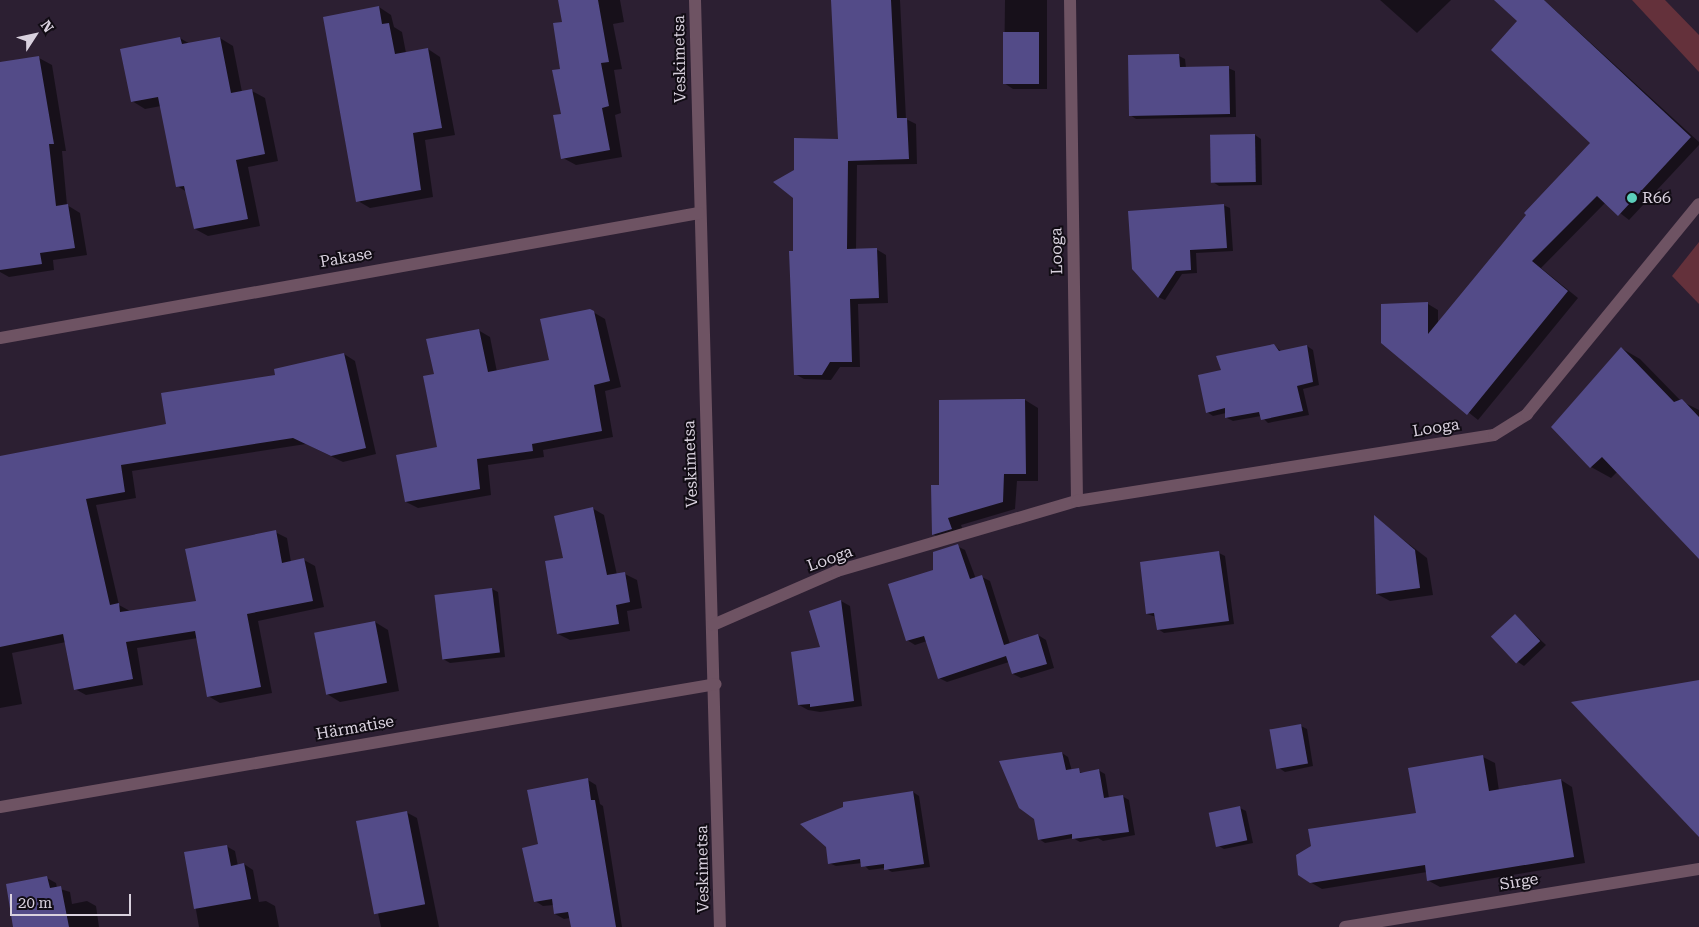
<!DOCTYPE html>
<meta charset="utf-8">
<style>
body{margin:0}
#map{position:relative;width:1699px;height:927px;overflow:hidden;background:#2c1f32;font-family:"Roboto Serif",serif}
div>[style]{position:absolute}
.green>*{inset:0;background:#64313b}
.shadow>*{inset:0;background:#0007}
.building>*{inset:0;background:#534b88;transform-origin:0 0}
.street>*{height:12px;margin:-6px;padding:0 6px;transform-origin:6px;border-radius:6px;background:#6e5363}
.dots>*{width:14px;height:14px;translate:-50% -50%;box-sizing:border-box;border:2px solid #110c14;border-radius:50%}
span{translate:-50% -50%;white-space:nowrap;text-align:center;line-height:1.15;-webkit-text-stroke:4px #110c14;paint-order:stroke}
.street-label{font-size:16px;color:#d9d1de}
.poi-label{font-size:16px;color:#d9d1de}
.left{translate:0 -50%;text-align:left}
.north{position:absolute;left:10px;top:10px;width:50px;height:50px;-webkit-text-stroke:4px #110c14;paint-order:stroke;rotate:55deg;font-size:14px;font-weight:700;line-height:20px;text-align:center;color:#d9d1de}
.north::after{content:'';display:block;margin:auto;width:18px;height:22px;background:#d9d1de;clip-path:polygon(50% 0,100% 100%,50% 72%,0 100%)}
.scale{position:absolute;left:10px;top:894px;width:121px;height:22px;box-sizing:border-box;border:2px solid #d9d1de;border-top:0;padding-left:6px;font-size:15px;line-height:18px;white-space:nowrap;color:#d9d1de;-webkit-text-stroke:4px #110c14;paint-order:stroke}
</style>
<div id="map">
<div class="green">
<i style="clip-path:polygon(1632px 0,1665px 0,1699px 35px,1699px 72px)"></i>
<i style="clip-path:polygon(1699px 242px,1699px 304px,1672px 276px)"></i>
</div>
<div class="shadow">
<i style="clip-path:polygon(559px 0,620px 0,624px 22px,613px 24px,622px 69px,614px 70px,621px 113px,615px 115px,622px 157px,576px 165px,563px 158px,563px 23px)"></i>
<i style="clip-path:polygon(832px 0,900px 0,906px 119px,916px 124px,917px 164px,857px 165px,856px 250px,876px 249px,886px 255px,888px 303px,858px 304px,860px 367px,840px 367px,831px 380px,804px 379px,795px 374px,795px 170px,839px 140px)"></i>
<i style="clip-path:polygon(1005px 0,1047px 0,1047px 89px,1013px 89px,1004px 83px)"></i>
<i style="clip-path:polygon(1380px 0,1451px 0,1417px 33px)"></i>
<i style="clip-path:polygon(1496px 0,1544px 0,1699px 142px,1699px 145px,1629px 220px,1606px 202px,1541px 268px,1578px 298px,1478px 420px,1382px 343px,1428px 304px,1438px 310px,1438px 323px,1592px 142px,1519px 21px)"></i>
<i style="clip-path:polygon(379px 7px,391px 15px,394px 27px,402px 32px,406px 53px,428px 49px,440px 57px,455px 135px,425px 140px,433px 197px,370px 208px,358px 201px)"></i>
<i style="clip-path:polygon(180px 38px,190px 44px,220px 38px,233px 46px,242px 92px,252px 91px,265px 98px,278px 161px,248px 167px,260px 226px,208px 236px,195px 229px,187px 192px,177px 186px,161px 106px,145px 109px,132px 101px)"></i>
<i style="clip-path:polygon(1179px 56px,1185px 59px,1186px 68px,1228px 68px,1235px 71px,1236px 117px,1136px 119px,1130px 115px)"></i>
<i style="clip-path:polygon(39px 58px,52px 65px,66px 151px,62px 151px,67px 205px,80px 213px,87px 255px,53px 260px,54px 270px,9px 277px,0 272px,0 64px)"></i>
<i style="clip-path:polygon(1255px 135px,1261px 139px,1262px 185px,1219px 186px,1213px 182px)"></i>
<i style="clip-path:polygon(1223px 205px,1230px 208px,1233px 251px,1196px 253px,1197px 273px,1182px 274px,1165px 300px,1158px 297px,1129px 212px)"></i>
<i style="clip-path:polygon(593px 312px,605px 319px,621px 387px,605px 391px,613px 437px,543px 450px,544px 457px,488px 465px,491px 495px,418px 508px,406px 502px,439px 448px,435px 375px,478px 330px,490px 337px,497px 372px,551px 361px)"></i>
<i style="clip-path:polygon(1274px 345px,1282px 352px,1307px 346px,1313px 350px,1319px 385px,1303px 389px,1309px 415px,1268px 423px,1261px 416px,1233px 421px,1227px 418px,1226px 413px,1213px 416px,1207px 412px,1222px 371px)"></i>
<i style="clip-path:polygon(1621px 348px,1640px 359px,1681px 401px,1699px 410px,1699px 557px,1617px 472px,1611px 478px,1591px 467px)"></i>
<i style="clip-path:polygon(344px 354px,355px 361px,376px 454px,343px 462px,306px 444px,132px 471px,136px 498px,96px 505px,119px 605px,130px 611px,197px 602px,275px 532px,287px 538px,291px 562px,304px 560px,315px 566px,324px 607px,258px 621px,272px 693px,220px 703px,208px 696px,198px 638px,137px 648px,143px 685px,86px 695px,75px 689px,66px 642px,12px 653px,22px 704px,0 708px,0 457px,168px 425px,277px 376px)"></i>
<i style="clip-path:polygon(1025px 400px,1038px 408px,1038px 481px,1017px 481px,1015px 509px,961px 525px,965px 536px,946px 541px,933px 534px,941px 486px)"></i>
<i style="clip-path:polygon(592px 508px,604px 515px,617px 575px,625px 574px,637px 580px,642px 608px,627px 611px,630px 631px,570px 640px,558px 634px,565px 559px)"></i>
<i style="clip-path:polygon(1375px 518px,1427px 558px,1433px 595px,1390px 601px,1377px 594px)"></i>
<i style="clip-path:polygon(957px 546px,965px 550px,976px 579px,982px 577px,990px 581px,1010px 644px,1038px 635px,1046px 640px,1054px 668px,1021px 678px,1013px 674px,1009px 662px,947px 682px,939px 678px,927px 641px,915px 645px,907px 640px,934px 571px)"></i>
<i style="clip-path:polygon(1219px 553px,1225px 556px,1234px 624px,1164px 633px,1158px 629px,1156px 617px,1147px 614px)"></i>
<i style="clip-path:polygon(492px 589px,498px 592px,505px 657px,450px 663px,443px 659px)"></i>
<i style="clip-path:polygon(841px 601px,850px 606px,862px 706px,820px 712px,808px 710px,799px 705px)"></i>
<i style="clip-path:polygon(1515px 616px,1546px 645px,1524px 666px,1518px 662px)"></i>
<i style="clip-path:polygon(375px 622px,388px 630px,399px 691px,340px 702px,327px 694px)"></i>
<i style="clip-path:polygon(1301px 726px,1307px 729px,1313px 766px,1285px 772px,1279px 768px)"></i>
<i style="clip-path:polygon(1062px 753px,1068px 757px,1072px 771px,1086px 773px,1098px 770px,1105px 774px,1109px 798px,1122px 796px,1129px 800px,1135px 835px,1103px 841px,1098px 838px,1080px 842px,1073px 838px,1045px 843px,1039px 839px)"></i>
<i style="clip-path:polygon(1483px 757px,1495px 763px,1499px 791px,1561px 780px,1572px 787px,1585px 863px,1440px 887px,1429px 881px,1427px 872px,1322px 889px,1310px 882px,1312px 847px,1417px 814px)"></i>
<i style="clip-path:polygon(588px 780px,596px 785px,600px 804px,603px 806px,622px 927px,572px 927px,570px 918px,564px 919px,555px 914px,554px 905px,543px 906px,535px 901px,540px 845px)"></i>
<i style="clip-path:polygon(913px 792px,919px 796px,930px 867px,892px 872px,885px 868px,869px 870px,862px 863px,836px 866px,829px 863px,827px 846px)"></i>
<i style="clip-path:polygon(1240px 808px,1246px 811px,1253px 843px,1224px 849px,1217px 845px)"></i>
<i style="clip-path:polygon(406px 812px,417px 818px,439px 927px,381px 927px,358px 821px)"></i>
<i style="clip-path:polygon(226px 846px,235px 851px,238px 866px,244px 864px,253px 870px,259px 902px,266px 901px,275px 906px,279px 927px,199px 927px,186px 853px)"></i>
<i style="clip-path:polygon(47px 878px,56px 883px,57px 888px,70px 892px,72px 904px,87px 901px,96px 906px,99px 927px,14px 927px)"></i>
</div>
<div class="building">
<i style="clip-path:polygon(558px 0,598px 0,609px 62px,601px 63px,609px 106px,602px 108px,610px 150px,561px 159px,553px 115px,561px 114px,552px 70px,560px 69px,553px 23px,562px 22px)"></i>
<i style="clip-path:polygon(831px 0,891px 0,897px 118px,907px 118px,909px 159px,848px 161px,847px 249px,877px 248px,879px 298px,850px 299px,852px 362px,830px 362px,822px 375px,794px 375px,789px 251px,793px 251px,793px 198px,773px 182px,794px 170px,794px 138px,838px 139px)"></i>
<i style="clip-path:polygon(1494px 0,1544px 0,1691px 137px,1618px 216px,1597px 196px,1532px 261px,1568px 291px,1467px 415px,1381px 343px,1381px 304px,1428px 302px,1428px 334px,1526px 215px,1524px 213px,1590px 143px,1491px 50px,1517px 21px)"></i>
<i style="clip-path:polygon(379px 6px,382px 24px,389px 23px,395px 54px,428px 48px,442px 128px,413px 133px,421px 190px,356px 202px,323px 17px)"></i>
<i style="left:1003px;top:32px;width:36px;height:52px"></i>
<i style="clip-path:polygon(180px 37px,182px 44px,220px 37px,231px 93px,252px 89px,265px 154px,236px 160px,248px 219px,194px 229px,184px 186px,176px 187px,158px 97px,131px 102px,120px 49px)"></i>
<i style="clip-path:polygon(1179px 54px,1180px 67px,1229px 66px,1230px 114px,1129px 116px,1128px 55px)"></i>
<i style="clip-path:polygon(39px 56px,54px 144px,49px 144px,56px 206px,68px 204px,75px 248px,40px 253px,42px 264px,0 270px,0 62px)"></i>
<i style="left:1255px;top:134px;width:48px;height:45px;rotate:89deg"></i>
<i style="clip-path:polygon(1224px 204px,1227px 248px,1190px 250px,1191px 270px,1176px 271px,1158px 298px,1132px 269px,1128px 211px)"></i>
<i style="clip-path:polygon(590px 309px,594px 311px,610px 381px,594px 385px,602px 431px,532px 444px,533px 451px,477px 459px,480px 489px,405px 502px,396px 455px,437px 447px,423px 376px,434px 374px,426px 339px,479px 329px,488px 372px,549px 360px,540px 319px)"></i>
<i style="clip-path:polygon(1274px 344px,1279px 351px,1307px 345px,1313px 382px,1297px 386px,1303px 411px,1261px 420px,1259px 412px,1225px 418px,1225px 408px,1206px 413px,1198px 375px,1221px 370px,1216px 356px)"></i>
<i style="clip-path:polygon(1621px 347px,1674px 402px,1682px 399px,1699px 417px,1699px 559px,1602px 457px,1590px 468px,1551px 427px)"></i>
<i style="clip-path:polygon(344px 353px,366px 448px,331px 456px,293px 438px,121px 465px,125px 492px,86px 499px,110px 605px,119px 603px,120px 612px,196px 601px,185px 549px,276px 530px,282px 563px,304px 558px,313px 601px,247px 614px,261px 687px,207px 697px,195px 631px,126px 642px,133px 679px,74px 690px,63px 634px,0 647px,0 456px,166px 424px,161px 393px,275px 375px,274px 369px)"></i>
<i style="clip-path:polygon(1025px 399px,1026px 474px,1004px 474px,1003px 502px,948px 518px,952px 529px,932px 535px,931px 485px,939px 485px,939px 400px)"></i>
<i style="clip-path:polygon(593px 507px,607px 575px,625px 572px,630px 602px,616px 605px,619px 624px,557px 634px,545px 561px,563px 558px,554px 516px)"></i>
<i style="clip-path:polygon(1374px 515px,1415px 550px,1420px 588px,1376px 594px)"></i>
<i style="clip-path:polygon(958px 544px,970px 579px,982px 575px,1004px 645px,1038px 634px,1047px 664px,1012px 674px,1006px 656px,938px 679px,924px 636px,906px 641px,888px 584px,933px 570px,933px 552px)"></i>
<i style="clip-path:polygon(1219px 551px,1229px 621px,1157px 630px,1154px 613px,1146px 614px,1140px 562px)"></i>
<i style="left:492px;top:588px;width:65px;height:58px;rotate:83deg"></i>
<i style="clip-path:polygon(841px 600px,854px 701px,810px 707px,810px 704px,798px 705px,791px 652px,820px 647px,809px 611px)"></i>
<i style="left:1515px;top:614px;width:37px;height:33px;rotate:47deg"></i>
<i style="left:375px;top:621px;width:63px;height:62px;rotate:79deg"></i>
<i style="clip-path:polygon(1699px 680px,1699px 837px,1571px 702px)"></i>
<i style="left:1301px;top:724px;width:40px;height:32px;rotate:80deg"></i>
<i style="clip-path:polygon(1062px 752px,1066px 770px,1079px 768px,1080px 773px,1099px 769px,1104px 798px,1123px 795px,1129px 832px,1072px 839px,1072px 834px,1038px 840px,1034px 819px,1019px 808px,999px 761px)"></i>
<i style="clip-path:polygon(1483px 755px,1489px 791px,1561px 779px,1574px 857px,1427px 881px,1425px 865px,1310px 883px,1298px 875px,1296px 855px,1311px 846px,1308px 829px,1416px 813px,1408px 768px)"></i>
<i style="clip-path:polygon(588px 778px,591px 800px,595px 800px,616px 927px,571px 927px,568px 912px,554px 914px,552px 899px,534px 902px,522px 848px,538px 844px,527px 790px)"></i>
<i style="clip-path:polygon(913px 791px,924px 864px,884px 870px,884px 864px,861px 867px,860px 859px,828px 864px,826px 847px,800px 824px,843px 807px,843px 802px)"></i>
<i style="left:1240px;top:806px;width:35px;height:32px;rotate:78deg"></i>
<i style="left:407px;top:811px;width:95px;height:52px;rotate:79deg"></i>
<i style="clip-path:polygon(227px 845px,231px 866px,244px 863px,251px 899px,194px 909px,184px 852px)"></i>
<i style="clip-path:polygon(47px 876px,50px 888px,61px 886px,69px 927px,13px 927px,6px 884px)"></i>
</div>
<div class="street">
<i style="left:695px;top:0;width:927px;rotate:88.46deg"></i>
<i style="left:1070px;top:0;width:501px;rotate:89.2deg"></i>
<i style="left:0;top:338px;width:710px;rotate:-10.14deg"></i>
<i style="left:713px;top:625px;width:135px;rotate:-23.5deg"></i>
<i style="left:837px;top:571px;width:250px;rotate:-16.3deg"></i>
<i style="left:1077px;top:501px;width:422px;rotate:-9deg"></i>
<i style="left:1494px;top:435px;width:39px;rotate:-32deg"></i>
<i style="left:1527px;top:414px;width:271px;rotate:-50.7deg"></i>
<i style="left:0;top:807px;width:726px;rotate:-9.75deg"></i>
<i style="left:1345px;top:927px;width:359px;rotate:-9.3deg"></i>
</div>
<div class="dots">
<i style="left:1632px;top:198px;background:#5ccebb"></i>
</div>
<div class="street-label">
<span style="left:680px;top:59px;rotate:-91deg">Veskimetsa</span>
<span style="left:1057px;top:251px;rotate:-91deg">Looga</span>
<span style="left:346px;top:258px;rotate:-10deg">Pakase</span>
<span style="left:1436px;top:428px;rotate:-9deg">Looga</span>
<span style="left:691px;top:464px;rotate:-92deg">Veskimetsa</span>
<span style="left:830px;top:559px;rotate:-20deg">Looga</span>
<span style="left:355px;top:728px;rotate:-10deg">Härmatise</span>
<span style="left:703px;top:869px;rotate:-91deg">Veskimetsa</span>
<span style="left:1519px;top:882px;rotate:-9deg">Sirge</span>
</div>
<div class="poi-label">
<span class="left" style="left:1642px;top:198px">R66</span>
</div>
<div class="north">N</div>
<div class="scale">20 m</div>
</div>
